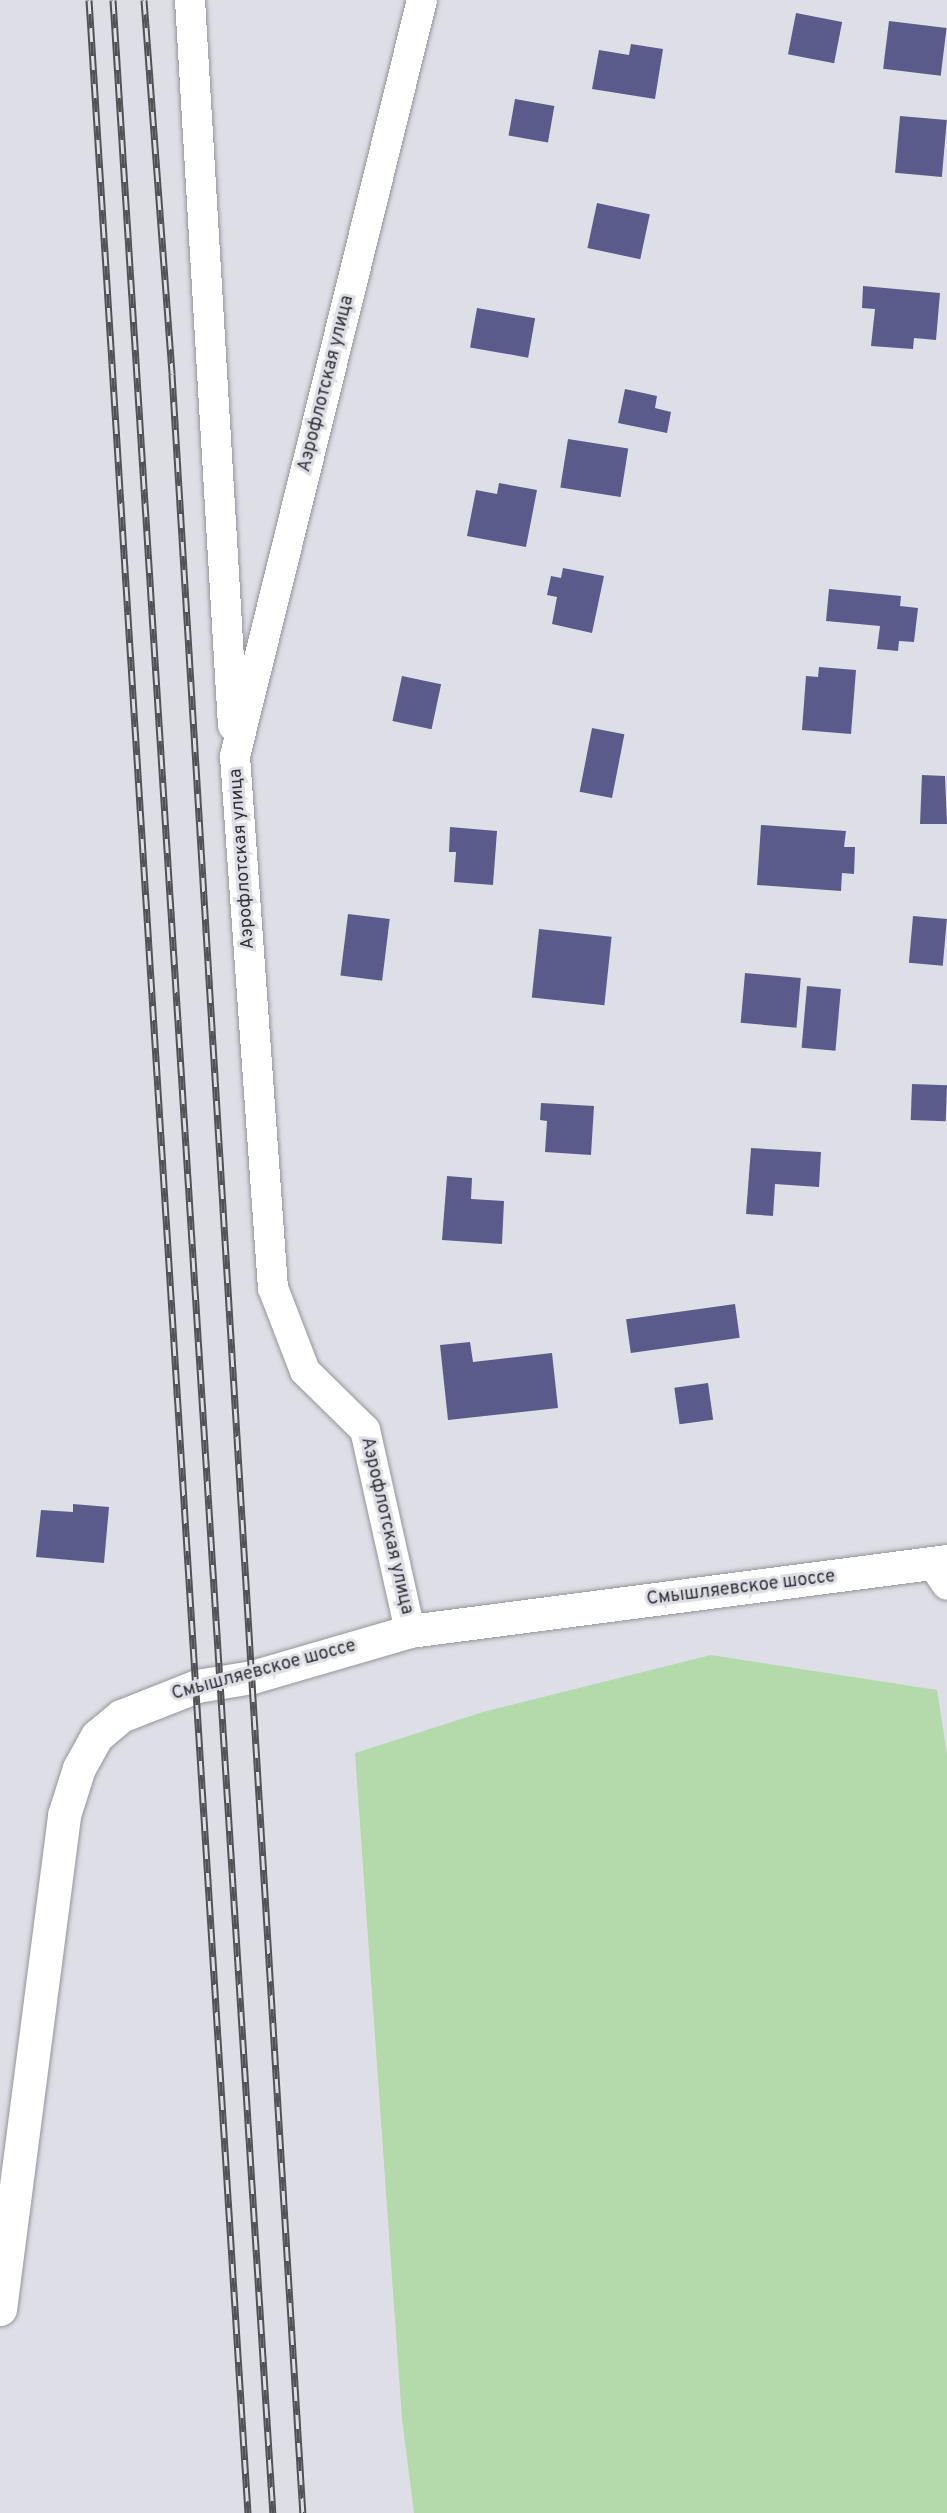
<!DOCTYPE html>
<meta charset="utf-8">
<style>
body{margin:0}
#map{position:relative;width:947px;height:2513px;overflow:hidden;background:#dedfe6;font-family:Overpass,sans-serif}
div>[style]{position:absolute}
.green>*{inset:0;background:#b4d9ab}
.building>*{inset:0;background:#5b5b8b;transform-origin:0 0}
.roads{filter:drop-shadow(0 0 2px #94959c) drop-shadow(0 0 2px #94959c)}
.street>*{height:30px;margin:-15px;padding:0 15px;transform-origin:15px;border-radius:15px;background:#fff}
.secondary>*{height:33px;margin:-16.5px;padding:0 16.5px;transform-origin:16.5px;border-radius:16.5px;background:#fff}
.rail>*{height:7px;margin-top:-3.5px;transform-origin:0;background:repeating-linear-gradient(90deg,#dedfe6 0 14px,#525256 0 28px);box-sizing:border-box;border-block:2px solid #525256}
span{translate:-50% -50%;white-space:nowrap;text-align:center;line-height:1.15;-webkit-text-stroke:6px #dedfe6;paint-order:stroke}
.street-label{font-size:18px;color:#323235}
</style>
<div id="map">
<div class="green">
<i style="clip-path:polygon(711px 1655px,937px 1690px,947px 1754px,947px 2513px,414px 2513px,402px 2419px,355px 1753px,483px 1712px)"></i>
</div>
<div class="building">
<i style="left:796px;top:13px;width:47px;height:42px;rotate:11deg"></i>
<i style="left:889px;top:21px;width:58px;height:48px;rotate:7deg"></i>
<i style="clip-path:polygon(631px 44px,663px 49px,655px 99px,592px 89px,599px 50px,629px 55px)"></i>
<i style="left:515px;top:99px;width:40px;height:37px;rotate:10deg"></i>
<i style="left:900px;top:116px;width:47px;height:57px;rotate:5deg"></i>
<i style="left:597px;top:203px;width:54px;height:46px;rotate:12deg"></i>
<i style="clip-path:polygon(863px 286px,940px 293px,936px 340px,914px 338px,913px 349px,871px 346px,875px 309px,862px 308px)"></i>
<i style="left:477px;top:308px;width:59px;height:40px;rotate:10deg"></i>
<i style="clip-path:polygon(625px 389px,657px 396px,655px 408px,671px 412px,667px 433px,618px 423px)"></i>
<i style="left:568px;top:439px;width:61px;height:49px;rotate:9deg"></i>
<i style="clip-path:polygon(499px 483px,537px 490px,526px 547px,467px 536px,476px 490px,497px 494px)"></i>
<i style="clip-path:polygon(563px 568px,604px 576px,592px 633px,552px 624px,557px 597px,547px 595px,551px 576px,561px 578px)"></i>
<i style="clip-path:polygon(829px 589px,901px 596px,900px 606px,918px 608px,914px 642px,899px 641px,898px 651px,877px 649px,880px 626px,826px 621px)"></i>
<i style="clip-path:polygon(819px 667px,856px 670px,851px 734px,802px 730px,806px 676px,818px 677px)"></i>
<i style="left:402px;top:676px;width:40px;height:46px;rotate:12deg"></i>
<i style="left:592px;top:728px;width:33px;height:65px;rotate:11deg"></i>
<i style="clip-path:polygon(922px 775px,945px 776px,947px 824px,920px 824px)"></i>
<i style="clip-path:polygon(761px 825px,846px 831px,844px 847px,855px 847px,854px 874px,842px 873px,841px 891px,757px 885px)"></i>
<i style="clip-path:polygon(450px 827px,497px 831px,493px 885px,454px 882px,456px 852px,449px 852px)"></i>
<i style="left:348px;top:914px;width:42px;height:62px;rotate:7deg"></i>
<i style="left:913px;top:916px;width:34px;height:47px;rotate:5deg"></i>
<i style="left:539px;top:929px;width:73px;height:69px;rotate:6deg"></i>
<i style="left:745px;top:973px;width:56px;height:50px;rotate:5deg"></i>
<i style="left:807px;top:986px;width:34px;height:62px;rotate:5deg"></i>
<i style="left:912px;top:1084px;width:35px;height:36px;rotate:2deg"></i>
<i style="clip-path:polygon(541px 1103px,594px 1106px,591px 1155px,545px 1152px,547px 1121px,540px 1120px)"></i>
<i style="clip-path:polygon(751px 1148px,821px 1152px,819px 1187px,775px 1184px,773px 1216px,746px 1214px)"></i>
<i style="clip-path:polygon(447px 1176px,472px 1178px,471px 1199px,504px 1201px,502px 1244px,442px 1240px)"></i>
<i style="left:735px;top:1304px;width:34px;height:110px;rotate:82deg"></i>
<i style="clip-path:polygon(470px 1342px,473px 1362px,552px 1353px,558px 1408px,448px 1420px,440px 1345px)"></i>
<i style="left:708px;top:1383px;width:37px;height:34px;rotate:82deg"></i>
<i style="clip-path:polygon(73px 1504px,109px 1507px,104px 1563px,36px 1557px,41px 1510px,73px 1512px)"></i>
</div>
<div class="roads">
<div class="street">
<i style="left:190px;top:0;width:727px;rotate:86.61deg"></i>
<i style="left:933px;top:1564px;width:25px;rotate:56deg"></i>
<i style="left:410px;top:1631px;width:206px;rotate:-102.6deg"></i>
<i style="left:365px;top:1430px;width:84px;rotate:-135.5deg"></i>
<i style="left:305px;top:1371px;width:89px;rotate:-111.1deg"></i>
<i style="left:273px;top:1288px;width:533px;rotate:-94.09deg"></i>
<i style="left:235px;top:756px;width:779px;rotate:-76.11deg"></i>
</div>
<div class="secondary">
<i style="left:0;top:2309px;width:498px;rotate:-82.6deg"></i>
<i style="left:64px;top:1815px;width:49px;rotate:-72.3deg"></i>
<i style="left:79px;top:1768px;width:37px;rotate:-61deg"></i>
<i style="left:97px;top:1736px;width:31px;rotate:-40deg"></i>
<i style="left:121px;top:1716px;width:82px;rotate:-21.5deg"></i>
<i style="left:197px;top:1686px;width:56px;rotate:-9.3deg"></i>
<i style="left:252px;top:1677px;width:165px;rotate:-16.2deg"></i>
<i style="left:410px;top:1631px;width:542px;rotate:-7.43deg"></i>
</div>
</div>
<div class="rail">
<i style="left:89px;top:0;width:2518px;rotate:86.38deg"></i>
<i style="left:113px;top:0;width:2518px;rotate:86.36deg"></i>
<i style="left:144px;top:0;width:375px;rotate:85.7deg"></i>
<i style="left:172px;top:374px;width:2143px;rotate:86.5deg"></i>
</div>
<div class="street-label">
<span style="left:327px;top:384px;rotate:-76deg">Аэрофлотская улица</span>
<span style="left:243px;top:859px;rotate:-94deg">Аэрофлотская улица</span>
<span style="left:386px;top:1526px;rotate:77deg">Аэрофлотская улица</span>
<span style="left:741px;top:1589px;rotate:-7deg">Смышляевское шоссе</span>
<span style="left:264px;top:1671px;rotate:-15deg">Смышляевское шоссе</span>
</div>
</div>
